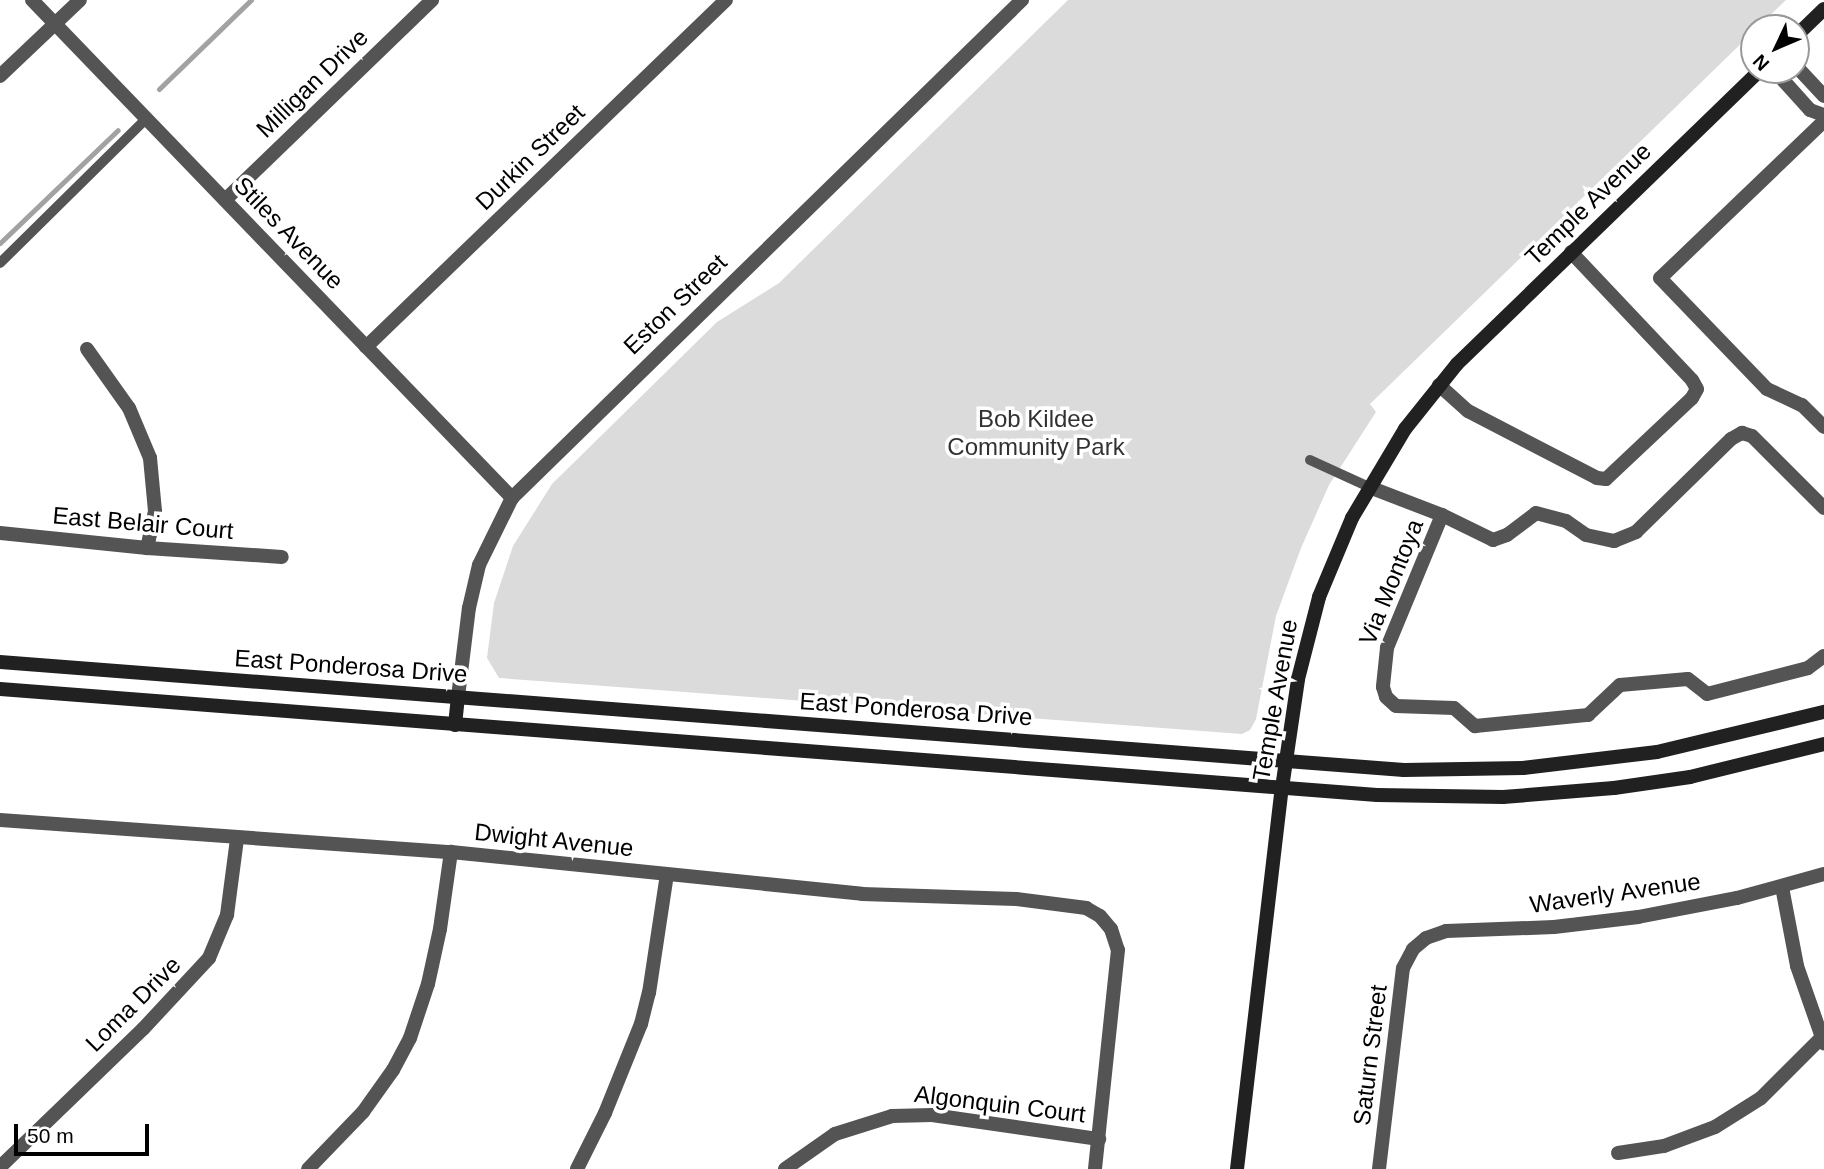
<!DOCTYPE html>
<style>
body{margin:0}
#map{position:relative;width:1824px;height:1169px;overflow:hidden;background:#fff;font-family:Helvetica,sans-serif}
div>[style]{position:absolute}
.green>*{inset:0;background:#dbdbdb}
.stream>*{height:5px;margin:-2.5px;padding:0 2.5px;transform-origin:2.5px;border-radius:2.5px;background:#a2a2a2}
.lane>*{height:10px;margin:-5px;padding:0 5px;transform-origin:5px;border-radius:5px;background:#545454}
.street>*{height:14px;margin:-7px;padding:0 7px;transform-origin:7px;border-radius:7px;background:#545454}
.secondary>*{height:14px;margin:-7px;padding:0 7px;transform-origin:7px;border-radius:7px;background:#212121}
span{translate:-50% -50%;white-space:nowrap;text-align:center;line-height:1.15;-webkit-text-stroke:7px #fff;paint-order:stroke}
.street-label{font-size:24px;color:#000}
.park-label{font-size:24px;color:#323232}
.north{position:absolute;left:1740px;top:14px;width:70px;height:70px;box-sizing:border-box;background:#fff;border:2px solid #999;border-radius:50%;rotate:226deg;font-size:19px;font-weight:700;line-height:28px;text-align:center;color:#000}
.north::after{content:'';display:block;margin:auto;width:24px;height:32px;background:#000;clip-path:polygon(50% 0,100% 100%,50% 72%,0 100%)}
.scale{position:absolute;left:14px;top:1124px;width:135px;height:32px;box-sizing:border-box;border:4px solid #000;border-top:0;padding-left:9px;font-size:21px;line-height:24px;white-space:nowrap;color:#000;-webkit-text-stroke:5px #fff;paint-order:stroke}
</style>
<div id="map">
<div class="green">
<i style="clip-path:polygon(1068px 0,1786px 0,1370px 404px,1376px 412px,1329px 485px,1301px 548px,1276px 616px,1256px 719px,1250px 730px,1242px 734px,499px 678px,487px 658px,494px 603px,513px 546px,552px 484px,717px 322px,779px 283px)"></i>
</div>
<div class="stream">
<i style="left:159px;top:89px;width:128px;rotate:-44.1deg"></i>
<i style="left:0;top:243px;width:163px;rotate:-43.8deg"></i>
</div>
<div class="lane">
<i style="left:0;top:263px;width:205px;rotate:-44.6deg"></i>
<i style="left:1310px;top:460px;width:65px;rotate:24.6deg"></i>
</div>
<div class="street">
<i style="left:32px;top:0;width:692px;rotate:46.05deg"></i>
<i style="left:1796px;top:66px;width:41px;rotate:47deg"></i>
<i style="left:1774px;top:70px;width:54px;rotate:48deg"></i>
<i style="left:1810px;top:110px;width:15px;rotate:20deg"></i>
<i style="left:0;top:76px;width:110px;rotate:-43.5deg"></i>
<i style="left:1824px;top:121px;width:227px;rotate:136.2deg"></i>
<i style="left:1660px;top:278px;width:154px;rotate:46.1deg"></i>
<i style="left:1767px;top:389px;width:38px;rotate:25deg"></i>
<i style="left:1802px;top:405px;width:31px;rotate:45deg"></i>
<i style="left:225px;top:200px;width:288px;rotate:-44deg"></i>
<i style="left:366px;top:347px;width:500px;rotate:-43.95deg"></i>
<i style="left:87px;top:349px;width:72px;rotate:54.6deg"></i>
<i style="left:129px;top:408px;width:54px;rotate:67.2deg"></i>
<i style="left:150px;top:458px;width:53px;rotate:84.6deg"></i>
<i style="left:155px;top:511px;width:38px;rotate:102deg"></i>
<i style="left:1439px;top:385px;width:39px;rotate:42deg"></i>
<i style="left:1468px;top:411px;width:145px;rotate:27.4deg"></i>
<i style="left:1597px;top:478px;width:9px;rotate:6deg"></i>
<i style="left:1606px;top:479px;width:118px;rotate:-43.3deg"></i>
<i style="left:1692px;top:398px;width:10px;rotate:-61deg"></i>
<i style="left:1697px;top:389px;width:10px;rotate:-119deg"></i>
<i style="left:1692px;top:380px;width:176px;rotate:-133.4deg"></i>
<i style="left:1369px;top:487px;width:78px;rotate:21deg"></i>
<i style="left:1442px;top:515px;width:57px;rotate:26.1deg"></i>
<i style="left:1493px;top:540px;width:15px;rotate:-20deg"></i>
<i style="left:1507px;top:535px;width:36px;rotate:-37deg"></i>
<i style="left:1536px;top:513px;width:31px;rotate:15deg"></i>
<i style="left:1566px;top:521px;width:24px;rotate:35deg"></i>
<i style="left:1586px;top:535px;width:29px;rotate:12deg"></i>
<i style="left:1614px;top:541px;width:24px;rotate:-22deg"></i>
<i style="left:1636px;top:532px;width:133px;rotate:-44.4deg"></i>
<i style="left:1731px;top:439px;width:13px;rotate:-29deg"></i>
<i style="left:1742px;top:433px;width:10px;rotate:17deg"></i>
<i style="left:1752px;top:436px;width:102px;rotate:45deg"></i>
<i style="left:1442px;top:515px;width:144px;rotate:112.5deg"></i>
<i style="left:1387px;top:648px;width:39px;rotate:96deg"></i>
<i style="left:1383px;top:687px;width:10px;rotate:73deg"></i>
<i style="left:1386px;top:697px;width:13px;rotate:42deg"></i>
<i style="left:1396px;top:706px;width:58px;rotate:2deg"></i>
<i style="left:1454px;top:708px;width:28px;rotate:41deg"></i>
<i style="left:1475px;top:726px;width:114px;rotate:-5.6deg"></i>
<i style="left:1588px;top:715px;width:44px;rotate:-43.2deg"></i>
<i style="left:1620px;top:685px;width:68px;rotate:-5deg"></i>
<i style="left:1688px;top:679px;width:24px;rotate:38deg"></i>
<i style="left:1707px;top:694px;width:104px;rotate:-14.4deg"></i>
<i style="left:1808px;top:668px;width:20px;rotate:-37deg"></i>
<i style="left:0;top:533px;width:148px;rotate:5.8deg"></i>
<i style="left:147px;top:548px;width:135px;rotate:3.8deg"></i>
<i style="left:458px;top:697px;width:90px;rotate:-83deg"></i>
<i style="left:469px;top:608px;width:44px;rotate:-76.9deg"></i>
<i style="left:479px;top:565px;width:75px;rotate:-63.8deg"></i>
<i style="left:512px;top:498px;width:713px;rotate:-44.32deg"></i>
<i style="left:0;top:820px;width:452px;rotate:4.1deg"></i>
<i style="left:451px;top:852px;width:413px;rotate:5.8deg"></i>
<i style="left:862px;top:894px;width:154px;rotate:1.9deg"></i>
<i style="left:1016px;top:899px;width:71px;rotate:7.3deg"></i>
<i style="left:1086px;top:908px;width:16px;rotate:30deg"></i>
<i style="left:1100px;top:916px;width:17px;rotate:50deg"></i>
<i style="left:1111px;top:929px;width:22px;rotate:72deg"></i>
<i style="left:1118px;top:950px;width:220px;rotate:96deg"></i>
<i style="left:1782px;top:887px;width:80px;rotate:79.2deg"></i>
<i style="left:1797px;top:966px;width:82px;rotate:70.7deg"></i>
<i style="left:1618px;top:1153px;width:47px;rotate:-8.7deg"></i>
<i style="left:1664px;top:1146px;width:54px;rotate:-20.4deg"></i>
<i style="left:1715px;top:1127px;width:54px;rotate:-32.2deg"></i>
<i style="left:1761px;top:1098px;width:85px;rotate:-45deg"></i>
<i style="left:0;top:1167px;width:199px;rotate:-44deg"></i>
<i style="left:143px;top:1029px;width:97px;rotate:-47.1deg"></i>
<i style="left:209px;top:958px;width:47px;rotate:-67.3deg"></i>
<i style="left:227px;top:915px;width:77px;rotate:-82.5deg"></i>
<i style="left:308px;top:1169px;width:79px;rotate:-46deg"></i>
<i style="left:363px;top:1112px;width:52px;rotate:-54.5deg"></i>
<i style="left:393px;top:1070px;width:36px;rotate:-62deg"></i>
<i style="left:410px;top:1038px;width:57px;rotate:-71.6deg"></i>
<i style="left:428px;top:984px;width:56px;rotate:-77.7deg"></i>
<i style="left:440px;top:929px;width:78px;rotate:-81.9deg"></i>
<i style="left:577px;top:1169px;width:63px;rotate:-63.4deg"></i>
<i style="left:605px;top:1113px;width:96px;rotate:-68deg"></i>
<i style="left:641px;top:1024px;width:32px;rotate:-76deg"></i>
<i style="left:649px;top:993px;width:120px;rotate:-81.4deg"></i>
<i style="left:785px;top:1169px;width:61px;rotate:-35deg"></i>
<i style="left:835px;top:1134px;width:60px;rotate:-17.5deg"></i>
<i style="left:892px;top:1116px;width:40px;rotate:-1.4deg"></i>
<i style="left:932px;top:1115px;width:169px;rotate:8.2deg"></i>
<i style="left:1379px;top:1169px;width:202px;rotate:-83.2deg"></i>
<i style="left:1403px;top:968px;width:21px;rotate:-62deg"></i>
<i style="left:1413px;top:949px;width:17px;rotate:-40deg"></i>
<i style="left:1426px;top:938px;width:21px;rotate:-19deg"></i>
<i style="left:1446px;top:931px;width:108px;rotate:-2.1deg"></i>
<i style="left:1554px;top:927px;width:85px;rotate:-6.8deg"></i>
<i style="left:1638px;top:917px;width:101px;rotate:-10.9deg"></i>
<i style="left:1737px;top:898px;width:90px;rotate:-15.4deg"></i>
</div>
<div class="secondary">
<i style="left:1796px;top:36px;width:39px;rotate:-44deg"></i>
<i style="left:0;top:662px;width:1408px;rotate:4.4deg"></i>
<i style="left:1404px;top:770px;width:119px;rotate:-1deg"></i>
<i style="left:1523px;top:768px;width:135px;rotate:-6.8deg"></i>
<i style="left:1657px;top:752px;width:172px;rotate:-13.5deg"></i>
<i style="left:0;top:689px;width:1381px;rotate:4.4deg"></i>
<i style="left:1377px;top:795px;width:126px;rotate:0.9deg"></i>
<i style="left:1503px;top:797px;width:111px;rotate:-4.6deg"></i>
<i style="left:1614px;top:788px;width:77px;rotate:-8.2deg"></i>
<i style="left:1690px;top:777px;width:138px;rotate:-13.8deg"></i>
<i style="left:455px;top:725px;width:28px;rotate:-84deg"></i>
<i style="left:1237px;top:1169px;width:384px;rotate:-83.3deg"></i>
<i style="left:1282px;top:788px;width:110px;rotate:-81.6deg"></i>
<i style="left:1298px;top:679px;width:85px;rotate:-75.6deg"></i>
<i style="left:1319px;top:597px;width:86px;rotate:-67.3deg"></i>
<i style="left:1352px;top:518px;width:104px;rotate:-59.2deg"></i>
<i style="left:1405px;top:429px;width:83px;rotate:-51.3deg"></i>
<i style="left:1457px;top:364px;width:422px;rotate:-44.1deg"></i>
</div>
<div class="street-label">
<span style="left:312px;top:83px;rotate:-44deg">Milligan Drive</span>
<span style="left:530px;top:157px;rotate:-44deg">Durkin Street</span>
<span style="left:1588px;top:204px;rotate:-44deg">Temple Avenue</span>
<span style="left:289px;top:233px;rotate:46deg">Stiles Avenue</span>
<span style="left:675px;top:304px;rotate:-44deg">Eston Street</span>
<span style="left:143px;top:523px;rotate:5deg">East Belair Court</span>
<span style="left:1391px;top:582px;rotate:-68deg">Via Montoya</span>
<span style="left:351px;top:666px;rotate:4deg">East Ponderosa Drive</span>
<span style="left:1275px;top:700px;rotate:-80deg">Temple Avenue</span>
<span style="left:916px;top:709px;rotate:4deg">East Ponderosa Drive</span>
<span style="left:554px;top:840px;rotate:6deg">Dwight Avenue</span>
<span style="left:1615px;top:893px;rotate:-8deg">Waverly Avenue</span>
<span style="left:133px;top:1004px;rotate:-45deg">Loma Drive</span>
<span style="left:1370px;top:1055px;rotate:-83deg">Saturn Street</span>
<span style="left:1000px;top:1104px;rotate:7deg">Algonquin Court</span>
</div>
<div class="park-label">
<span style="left:1036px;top:433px">Bob Kildee<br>Community Park</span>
</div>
<div class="north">N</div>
<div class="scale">50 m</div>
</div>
